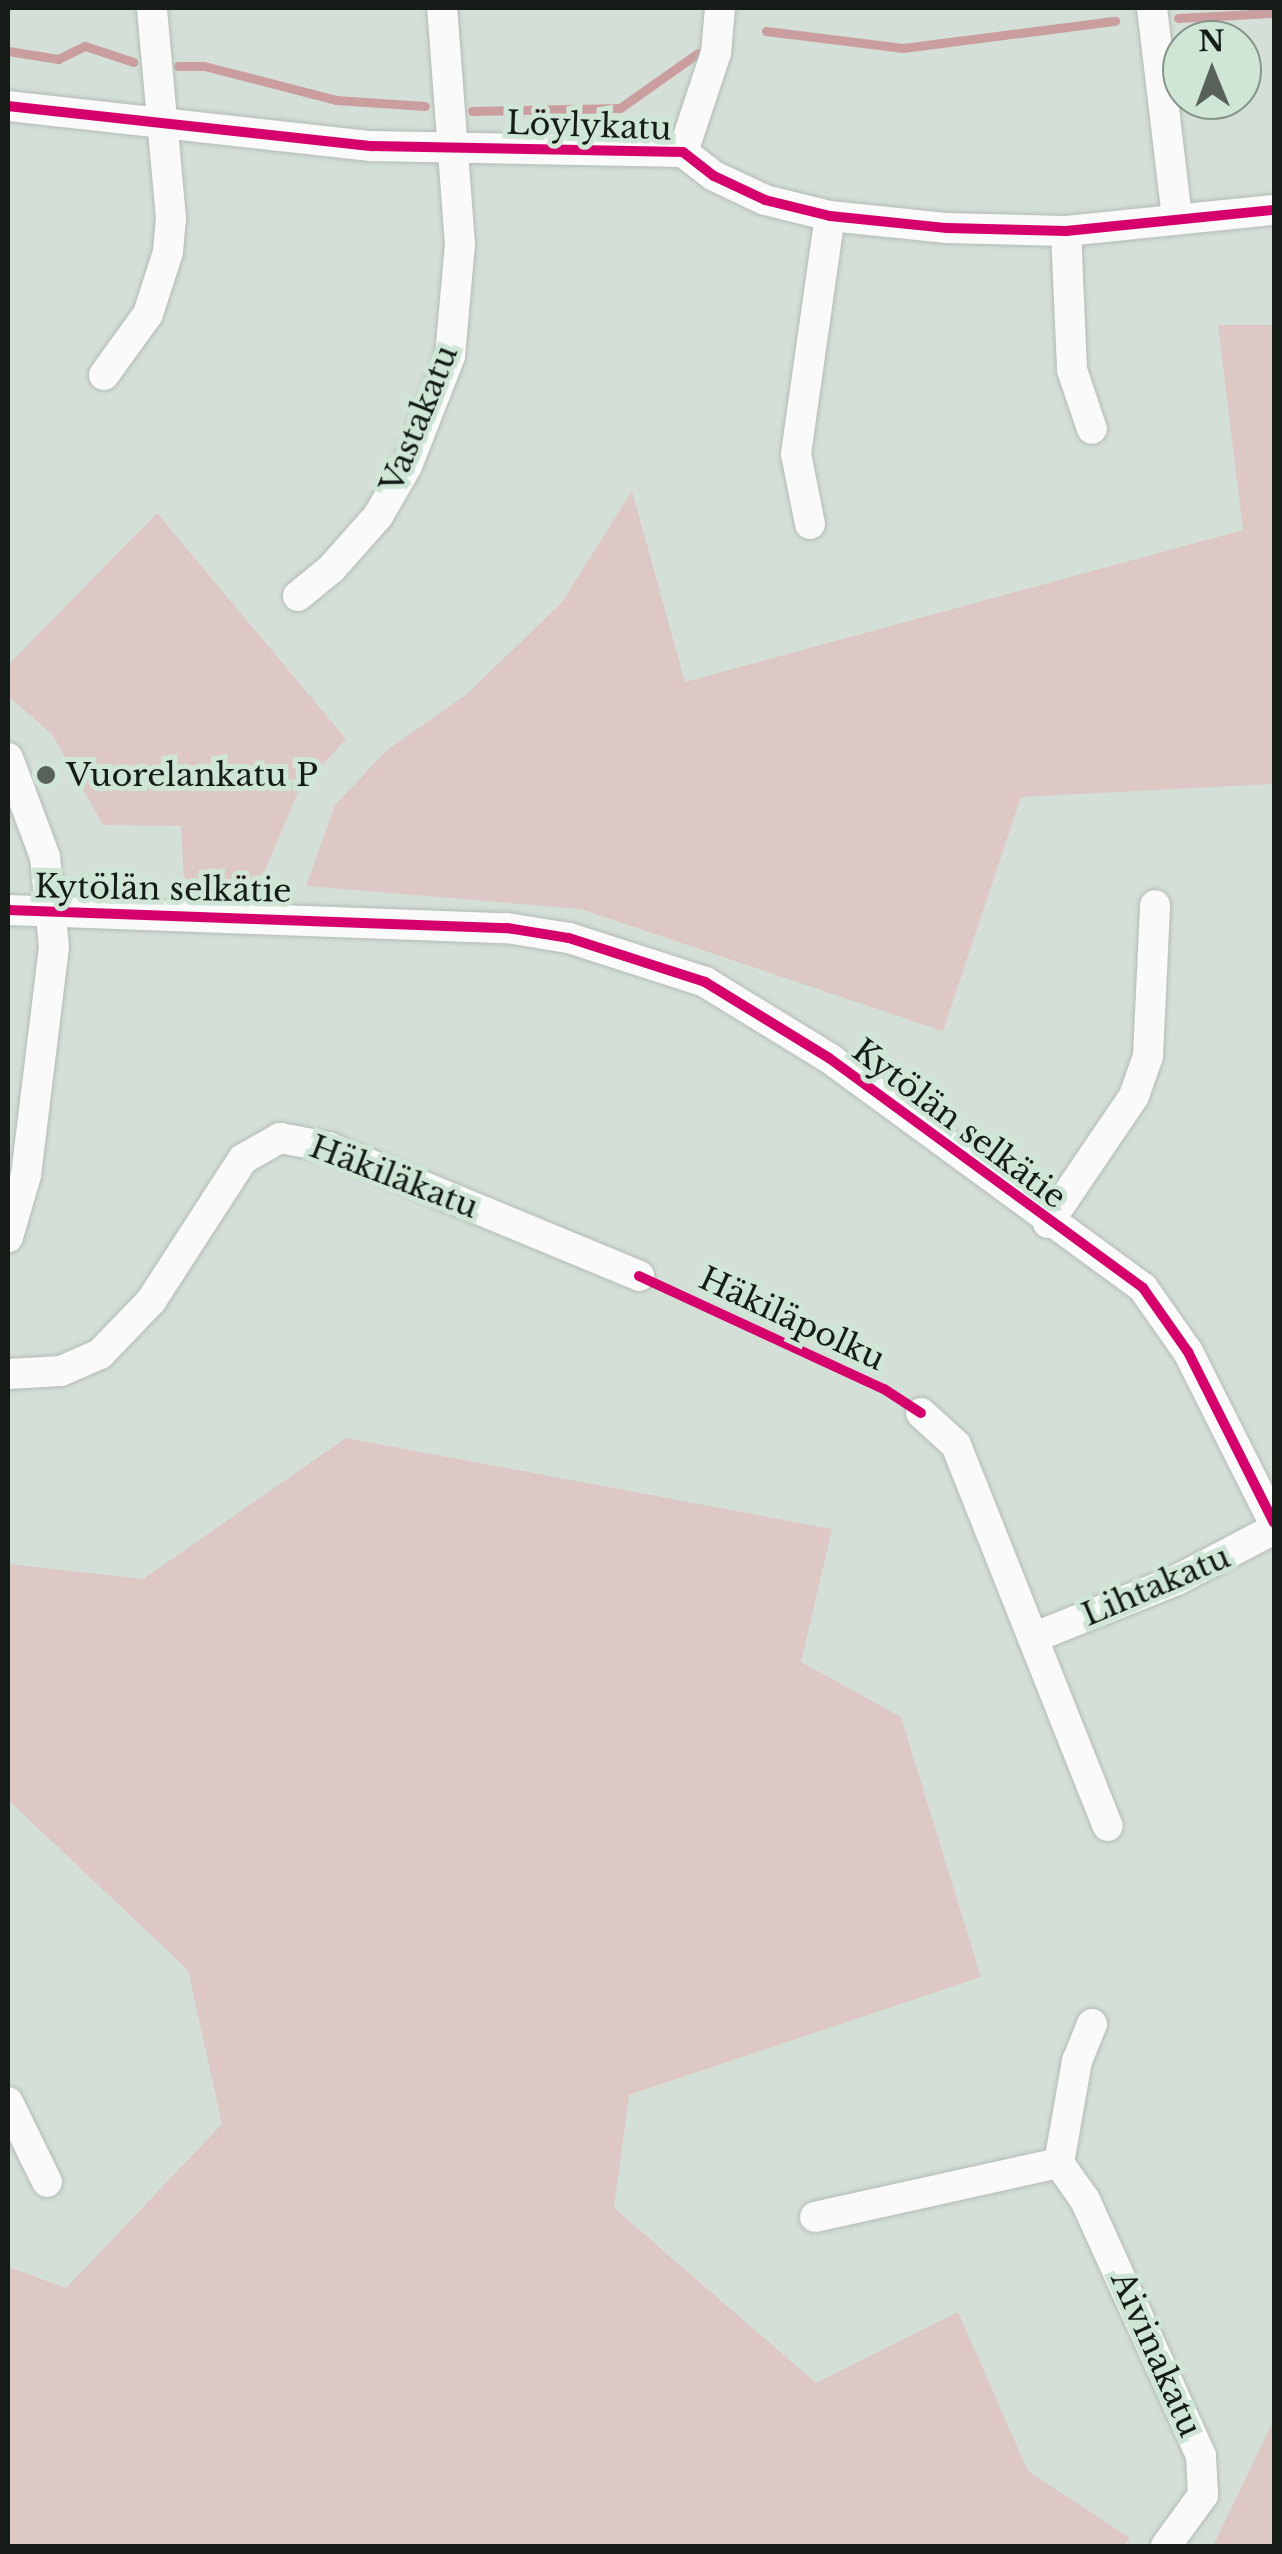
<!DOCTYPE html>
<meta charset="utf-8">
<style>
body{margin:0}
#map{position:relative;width:1282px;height:2554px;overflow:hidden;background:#d4e0d7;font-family:"Libre Baskerville",serif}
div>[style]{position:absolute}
.green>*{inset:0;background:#dec8c6}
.stream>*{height:9px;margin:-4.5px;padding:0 4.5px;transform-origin:4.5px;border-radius:4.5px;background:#ca9e9f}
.roads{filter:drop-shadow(0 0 2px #b3bbb5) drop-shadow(0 0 2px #b3bbb5)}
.minor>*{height:30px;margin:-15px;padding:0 15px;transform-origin:15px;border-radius:15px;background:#f9faf9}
.cycleway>*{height:10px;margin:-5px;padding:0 5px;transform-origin:5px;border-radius:5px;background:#d6006c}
.dots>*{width:28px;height:28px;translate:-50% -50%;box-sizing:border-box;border:5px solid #cfe5d5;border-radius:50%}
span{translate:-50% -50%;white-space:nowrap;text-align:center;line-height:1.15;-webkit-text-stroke:10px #cfe5d5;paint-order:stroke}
.street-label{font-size:32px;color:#151c17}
.poi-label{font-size:32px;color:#151c17}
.left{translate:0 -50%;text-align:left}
.frame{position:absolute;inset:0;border:10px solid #151c17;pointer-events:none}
.north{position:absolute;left:1162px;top:20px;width:100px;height:100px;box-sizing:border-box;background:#cfe5d5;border:2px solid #859589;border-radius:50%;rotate:359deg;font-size:28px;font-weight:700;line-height:40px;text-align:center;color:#151c17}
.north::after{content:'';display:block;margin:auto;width:35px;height:45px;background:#58615a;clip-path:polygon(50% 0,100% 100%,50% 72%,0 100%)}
</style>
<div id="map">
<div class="green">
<i style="clip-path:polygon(1218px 325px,1274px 325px,1274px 784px,1021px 797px,943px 1031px,580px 909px,306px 886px,335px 805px,387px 750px,467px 694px,562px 602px,632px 491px,685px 682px,1243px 530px)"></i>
<i style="clip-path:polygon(157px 513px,346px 739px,298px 792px,261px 880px,184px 882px,181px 826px,103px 825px,52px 734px,8px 696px,8px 665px)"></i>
<i style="clip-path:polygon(346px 1438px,832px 1529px,801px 1662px,901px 1717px,981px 1977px,629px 2095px,614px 2208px,816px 2383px,958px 2312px,1028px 2471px,1130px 2538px,1124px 2546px,8px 2546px,8px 2267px,66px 2288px,222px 2124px,188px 1970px,8px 1800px,8px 1564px,143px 1579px)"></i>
<i style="clip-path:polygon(1274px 2419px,1274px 2546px,1213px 2546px,1252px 2465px)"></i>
</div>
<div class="stream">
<i style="left:1178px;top:18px;width:96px;rotate:-3deg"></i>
<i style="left:766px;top:31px;width:138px;rotate:7.1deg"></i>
<i style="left:903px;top:48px;width:214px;rotate:-7.3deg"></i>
<i style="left:8px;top:51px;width:51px;rotate:9.1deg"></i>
<i style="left:58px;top:59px;width:30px;rotate:-26deg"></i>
<i style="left:85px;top:46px;width:51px;rotate:18.4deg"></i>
<i style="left:178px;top:66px;width:26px"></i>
<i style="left:204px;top:66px;width:136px;rotate:14.4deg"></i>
<i style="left:336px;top:100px;width:89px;rotate:3.9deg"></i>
<i style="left:472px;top:111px;width:148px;rotate:-1.2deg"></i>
<i style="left:620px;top:108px;width:95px;rotate:-35.2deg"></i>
</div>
<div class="roads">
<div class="minor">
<i style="left:1152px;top:8px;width:212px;rotate:83.2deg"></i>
<i style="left:8px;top:106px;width:366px;rotate:6.3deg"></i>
<i style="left:372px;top:146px;width:311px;rotate:1.1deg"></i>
<i style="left:683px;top:152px;width:39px;rotate:38deg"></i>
<i style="left:714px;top:176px;width:56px;rotate:25.2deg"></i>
<i style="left:765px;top:200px;width:67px;rotate:13.8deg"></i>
<i style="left:830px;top:216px;width:118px;rotate:5.9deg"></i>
<i style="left:947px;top:228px;width:119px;rotate:1.4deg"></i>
<i style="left:1066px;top:231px;width:209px;rotate:-5.8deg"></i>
<i style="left:683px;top:152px;width:104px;rotate:-71.6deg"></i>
<i style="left:716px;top:53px;width:45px;rotate:-84.9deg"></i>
<i style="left:1066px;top:231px;width:139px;rotate:87.5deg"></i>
<i style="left:1072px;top:370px;width:62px;rotate:71.3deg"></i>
<i style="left:104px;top:375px;width:75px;rotate:-54.2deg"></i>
<i style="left:148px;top:314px;width:65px;rotate:-72.1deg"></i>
<i style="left:168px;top:252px;width:34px;rotate:-85deg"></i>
<i style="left:171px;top:218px;width:211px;rotate:-95.2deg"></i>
<i style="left:810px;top:524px;width:71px;rotate:-101.3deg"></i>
<i style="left:796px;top:454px;width:240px;rotate:-81.9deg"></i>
<i style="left:298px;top:596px;width:43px;rotate:-39.3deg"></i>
<i style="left:331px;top:569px;width:71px;rotate:-48.4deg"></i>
<i style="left:378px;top:516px;width:58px;rotate:-59.9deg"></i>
<i style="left:407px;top:466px;width:118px;rotate:-68.6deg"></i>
<i style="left:450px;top:356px;width:111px;rotate:-84.9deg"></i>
<i style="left:460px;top:245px;width:238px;rotate:-94.3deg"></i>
<i style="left:8px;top:758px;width:106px;rotate:69.5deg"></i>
<i style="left:45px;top:857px;width:90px;rotate:84.3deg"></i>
<i style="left:54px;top:947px;width:230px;rotate:97deg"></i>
<i style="left:26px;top:1175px;width:65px;rotate:106.2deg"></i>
<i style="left:8px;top:910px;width:499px;rotate:2.1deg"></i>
<i style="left:507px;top:928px;width:63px;rotate:9.2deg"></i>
<i style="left:569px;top:938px;width:143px;rotate:17.9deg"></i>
<i style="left:705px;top:982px;width:145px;rotate:31.5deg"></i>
<i style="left:829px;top:1058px;width:389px;rotate:36.2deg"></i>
<i style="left:1143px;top:1288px;width:78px;rotate:54.9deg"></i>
<i style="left:1188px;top:1352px;width:191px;rotate:63.3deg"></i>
<i style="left:1048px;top:1223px;width:153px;rotate:-55.9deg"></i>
<i style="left:1134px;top:1096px;width:42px;rotate:-70.7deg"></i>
<i style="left:1148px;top:1056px;width:151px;rotate:-87.3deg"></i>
<i style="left:8px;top:1374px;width:53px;rotate:-3.2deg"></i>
<i style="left:61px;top:1371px;width:43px;rotate:-23.6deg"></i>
<i style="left:100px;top:1354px;width:74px;rotate:-46.1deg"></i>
<i style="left:151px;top:1301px;width:169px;rotate:-57.1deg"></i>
<i style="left:243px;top:1159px;width:43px;rotate:-29.6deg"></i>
<i style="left:280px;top:1138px;width:49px;rotate:10.6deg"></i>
<i style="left:328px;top:1147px;width:337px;rotate:22.5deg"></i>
<i style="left:921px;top:1413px;width:47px;rotate:42.4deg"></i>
<i style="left:956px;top:1445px;width:410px;rotate:68.3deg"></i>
<i style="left:1035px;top:1637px;width:153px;rotate:-21.9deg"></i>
<i style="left:1177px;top:1580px;width:110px;rotate:-27.7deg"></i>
<i style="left:1092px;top:2024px;width:40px;rotate:112deg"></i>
<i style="left:1077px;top:2061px;width:104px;rotate:100deg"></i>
<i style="left:1059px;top:2163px;width:45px;rotate:54.9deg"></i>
<i style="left:1085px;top:2200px;width:281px;rotate:65.6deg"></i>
<i style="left:1201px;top:2456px;width:39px;rotate:87deg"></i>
<i style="left:1203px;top:2495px;width:63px;rotate:126deg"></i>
<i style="left:8px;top:2102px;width:89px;rotate:64deg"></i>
<i style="left:815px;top:2217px;width:250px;rotate:-12.5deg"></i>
</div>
</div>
<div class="cycleway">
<i style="left:8px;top:106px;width:366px;rotate:6.3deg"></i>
<i style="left:372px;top:146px;width:311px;rotate:1.1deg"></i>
<i style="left:683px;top:152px;width:39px;rotate:38deg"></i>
<i style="left:714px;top:176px;width:56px;rotate:25.2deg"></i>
<i style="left:765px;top:200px;width:67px;rotate:13.8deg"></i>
<i style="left:830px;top:216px;width:118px;rotate:5.9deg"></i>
<i style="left:947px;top:228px;width:119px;rotate:1.4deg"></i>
<i style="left:1066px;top:231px;width:209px;rotate:-5.8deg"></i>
<i style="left:8px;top:910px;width:499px;rotate:2.1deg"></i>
<i style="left:507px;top:928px;width:63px;rotate:9.2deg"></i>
<i style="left:569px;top:938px;width:143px;rotate:17.9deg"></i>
<i style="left:705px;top:982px;width:145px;rotate:31.5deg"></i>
<i style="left:829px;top:1058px;width:389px;rotate:36.2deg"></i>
<i style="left:1143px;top:1288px;width:78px;rotate:54.9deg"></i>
<i style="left:1188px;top:1352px;width:191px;rotate:63.3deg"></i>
<i style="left:639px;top:1276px;width:270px;rotate:24.8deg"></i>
<i style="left:884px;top:1389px;width:44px;rotate:33deg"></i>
</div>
<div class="dots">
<i style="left:46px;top:775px;background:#58615a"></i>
</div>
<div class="street-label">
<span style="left:589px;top:126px;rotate:2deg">Löylykatu</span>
<span style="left:419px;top:419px;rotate:-68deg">Vastakatu</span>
<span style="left:163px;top:889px;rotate:1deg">Kytölän selkätie</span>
<span style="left:959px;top:1124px;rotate:37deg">Kytölän selkätie</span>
<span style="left:394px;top:1177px;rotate:21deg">Häkiläkatu</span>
<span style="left:792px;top:1319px;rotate:25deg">Häkiläpolku</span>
<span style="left:1156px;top:1586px;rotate:-23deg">Lihtakatu</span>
<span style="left:1156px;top:2354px;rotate:66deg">Aivinakatu</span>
</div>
<div class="poi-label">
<span class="left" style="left:66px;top:775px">Vuorelankatu P</span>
</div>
<div class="frame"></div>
<div class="north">N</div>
</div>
